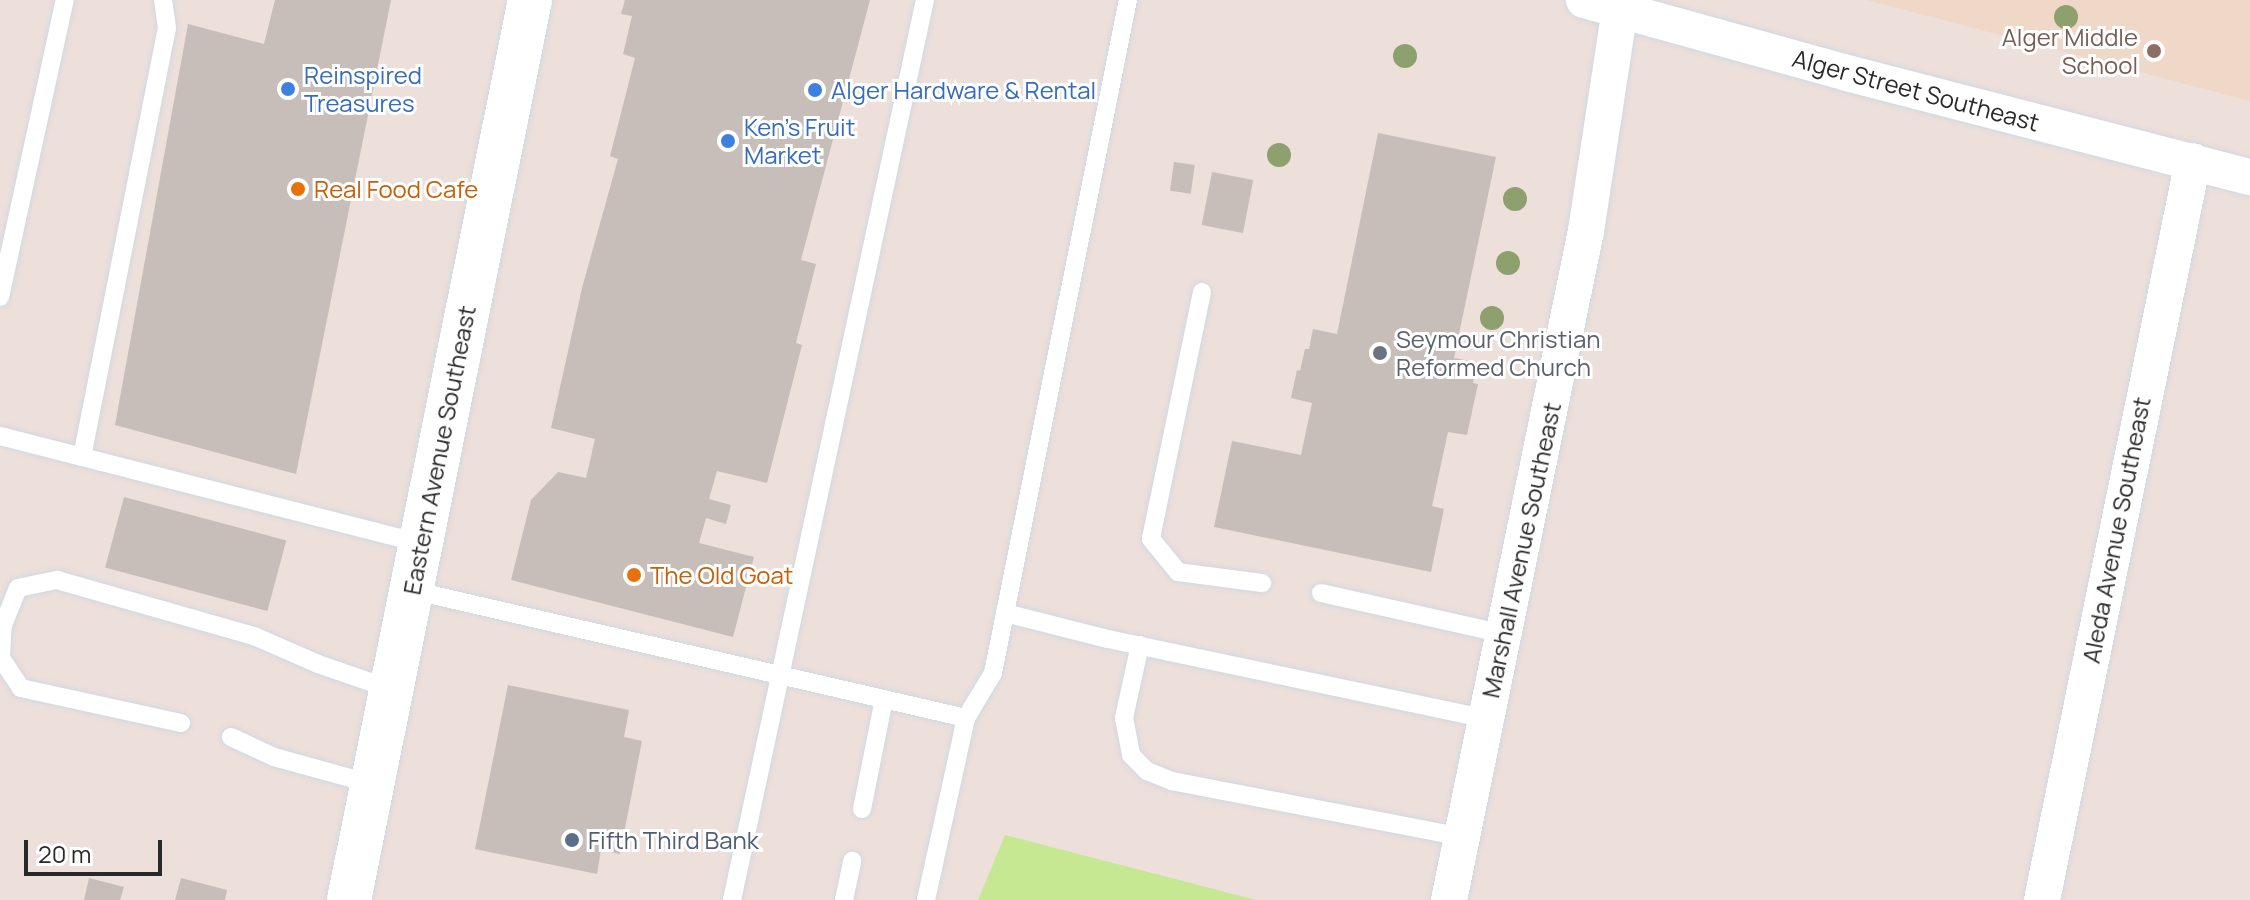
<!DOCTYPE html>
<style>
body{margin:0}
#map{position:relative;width:2250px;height:900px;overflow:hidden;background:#eddfda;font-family:Manrope,sans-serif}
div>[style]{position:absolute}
.education>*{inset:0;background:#f0d8c8}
.green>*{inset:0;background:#c7e892}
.building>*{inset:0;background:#c7beb9;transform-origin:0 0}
.roads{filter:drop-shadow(0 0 2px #cfd9e4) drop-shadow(0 0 2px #cfd9e4)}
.service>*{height:18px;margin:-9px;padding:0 9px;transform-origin:9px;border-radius:9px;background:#fff}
.minor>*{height:36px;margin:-18px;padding:0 18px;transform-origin:18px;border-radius:18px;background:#fff}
.secondary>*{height:44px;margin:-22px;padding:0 22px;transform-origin:22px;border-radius:22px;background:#fff}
.trees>*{width:24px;height:24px;margin:-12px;border-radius:50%;background:#8da06d}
.dots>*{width:22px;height:22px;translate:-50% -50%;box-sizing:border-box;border:4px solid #fff;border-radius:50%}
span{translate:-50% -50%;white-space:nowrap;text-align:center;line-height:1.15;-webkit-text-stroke:6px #fff;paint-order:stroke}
.education-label{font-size:24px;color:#785e54}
.right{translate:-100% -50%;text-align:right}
.shop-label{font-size:24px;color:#366cbe}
.left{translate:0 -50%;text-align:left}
.street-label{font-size:24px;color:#292929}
.food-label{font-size:24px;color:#c56008}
.worship-label{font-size:24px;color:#5b616d}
.service-label{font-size:24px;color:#4e5e75}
.scale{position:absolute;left:24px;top:840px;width:138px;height:36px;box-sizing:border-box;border:4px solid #292929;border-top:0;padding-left:10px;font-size:24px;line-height:28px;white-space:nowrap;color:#292929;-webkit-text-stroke:6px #fff;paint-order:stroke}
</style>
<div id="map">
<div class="education">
<i style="clip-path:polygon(1867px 0,2250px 0,2250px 101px)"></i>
</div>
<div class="green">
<i style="clip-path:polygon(1005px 835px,1256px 900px,978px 900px)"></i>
</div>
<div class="building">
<i style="clip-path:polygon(275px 0,391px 0,296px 474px,115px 425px,188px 24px,264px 44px)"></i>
<i style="clip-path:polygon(625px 0,870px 0,801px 260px,816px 264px,796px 343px,802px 345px,767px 483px,717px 471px,709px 499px,731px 505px,726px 524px,706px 518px,699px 543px,754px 557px,733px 637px,511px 580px,531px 500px,558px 472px,586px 478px,595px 439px,551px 428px,582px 288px,618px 159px,610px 156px,635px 58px,623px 54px,632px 16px,621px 14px)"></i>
<i style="clip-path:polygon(1378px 133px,1496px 157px,1454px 358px,1477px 362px,1473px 383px,1478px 384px,1467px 435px,1448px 432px,1432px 506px,1444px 509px,1431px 572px,1214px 527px,1232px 441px,1301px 455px,1312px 403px,1291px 398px,1297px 370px,1300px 371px,1305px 349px,1309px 349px,1313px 329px,1337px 334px)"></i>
<i style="left:1174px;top:162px;width:21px;height:29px;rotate:8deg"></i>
<i style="left:1212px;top:172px;width:42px;height:54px;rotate:11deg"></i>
<i style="left:124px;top:497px;width:168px;height:73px;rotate:15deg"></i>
<i style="clip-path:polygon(508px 685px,629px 710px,624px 737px,642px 741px,620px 854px,601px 850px,597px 874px,475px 849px)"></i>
<i style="clip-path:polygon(89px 878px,124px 887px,120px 900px,84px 900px)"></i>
<i style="clip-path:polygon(181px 878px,227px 890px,225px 900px,175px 900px)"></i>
</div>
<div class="roads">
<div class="service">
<i style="left:1202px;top:292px;width:252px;rotate:101.7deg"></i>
<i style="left:1151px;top:539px;width:43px;rotate:50.7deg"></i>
<i style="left:1178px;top:572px;width:85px;rotate:7.5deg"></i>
<i style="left:0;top:297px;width:304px;rotate:-77.7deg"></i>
<i style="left:0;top:436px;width:434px;rotate:14.3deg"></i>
<i style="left:82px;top:457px;width:437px;rotate:-78.8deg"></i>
<i style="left:167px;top:28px;width:28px;rotate:-98deg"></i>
<i style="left:411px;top:590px;width:570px;rotate:12.99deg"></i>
<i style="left:1321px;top:593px;width:188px;rotate:12.6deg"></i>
<i style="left:1005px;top:613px;width:106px;rotate:14.2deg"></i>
<i style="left:1108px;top:639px;width:386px;rotate:11.9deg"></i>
<i style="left:1140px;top:645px;width:75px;rotate:102.4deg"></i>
<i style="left:1124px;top:718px;width:38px;rotate:79deg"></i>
<i style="left:1131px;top:755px;width:23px;rotate:45deg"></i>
<i style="left:1147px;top:771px;width:27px;rotate:22deg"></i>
<i style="left:1172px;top:781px;width:295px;rotate:10.9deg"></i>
<i style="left:181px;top:723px;width:164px;rotate:-167.7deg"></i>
<i style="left:21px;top:688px;width:36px;rotate:-124deg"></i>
<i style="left:1px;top:658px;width:33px;rotate:-87deg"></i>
<i style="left:3px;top:625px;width:40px;rotate:-68deg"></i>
<i style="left:18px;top:588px;width:40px;rotate:-12deg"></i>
<i style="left:57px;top:580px;width:205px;rotate:15.9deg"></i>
<i style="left:254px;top:636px;width:70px;rotate:23.6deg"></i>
<i style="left:318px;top:664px;width:77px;rotate:18.9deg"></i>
<i style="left:231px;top:737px;width:47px;rotate:24.9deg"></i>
<i style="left:274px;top:757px;width:102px;rotate:15.4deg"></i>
<i style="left:862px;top:809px;width:112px;rotate:-78.7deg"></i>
<i style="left:732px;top:900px;width:920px;rotate:-77.9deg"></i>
<i style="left:844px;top:900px;width:40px;rotate:-78deg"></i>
<i style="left:926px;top:900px;width:186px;rotate:-77.6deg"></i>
<i style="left:966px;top:718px;width:52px;rotate:-59deg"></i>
<i style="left:993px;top:673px;width:686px;rotate:-78.66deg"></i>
</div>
<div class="minor">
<i style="left:1584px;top:0;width:273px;rotate:15.5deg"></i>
<i style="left:1847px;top:73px;width:416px;rotate:14.5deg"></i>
<i style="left:1449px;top:900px;width:683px;rotate:-78.43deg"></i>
<i style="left:1586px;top:231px;width:224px;rotate:-81.3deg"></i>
<i style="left:2042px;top:900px;width:754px;rotate:-78.45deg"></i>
</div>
<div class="secondary">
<i style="left:349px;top:900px;width:918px;rotate:-78.63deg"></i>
</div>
</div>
<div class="trees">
<i style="left:2066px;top:17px"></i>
<i style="left:1405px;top:56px"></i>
<i style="left:1279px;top:155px"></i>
<i style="left:1515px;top:199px"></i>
<i style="left:1508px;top:263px"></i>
<i style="left:1492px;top:318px"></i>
</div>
<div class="dots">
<i style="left:2154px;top:51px;background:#8d6e63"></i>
<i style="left:288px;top:89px;background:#3f7fe0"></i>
<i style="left:815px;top:90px;background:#3f7fe0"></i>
<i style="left:728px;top:141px;background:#3f7fe0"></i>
<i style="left:298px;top:189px;background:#e8710a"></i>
<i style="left:1380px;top:353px;background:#6b7280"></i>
<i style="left:634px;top:575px;background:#e8710a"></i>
<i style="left:572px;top:840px;background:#5c6f8a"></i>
</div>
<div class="education-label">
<span class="right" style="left:2138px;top:51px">Alger Middle<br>School</span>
</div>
<div class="shop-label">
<span class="left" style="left:304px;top:89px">Reinspired<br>Treasures</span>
<span class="left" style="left:831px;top:90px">Alger Hardware &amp; Rental</span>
<span class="left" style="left:744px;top:141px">Ken's Fruit<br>Market</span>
</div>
<div class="street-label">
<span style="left:1916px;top:90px;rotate:15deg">Alger Street Southeast</span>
<span style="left:439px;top:450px;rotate:-79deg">Eastern Avenue Southeast</span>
<span style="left:2116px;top:530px;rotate:-79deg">Aleda Avenue Southeast</span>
<span style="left:1521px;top:550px;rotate:-78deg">Marshall Avenue Southeast</span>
</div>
<div class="food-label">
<span class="left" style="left:314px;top:189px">Real Food Cafe</span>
<span class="left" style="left:650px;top:575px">The Old Goat</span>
</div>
<div class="worship-label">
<span class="left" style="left:1396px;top:353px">Seymour Christian<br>Reformed Church</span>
</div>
<div class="service-label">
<span class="left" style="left:588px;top:840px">Fifth Third Bank</span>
</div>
<div class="scale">20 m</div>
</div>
